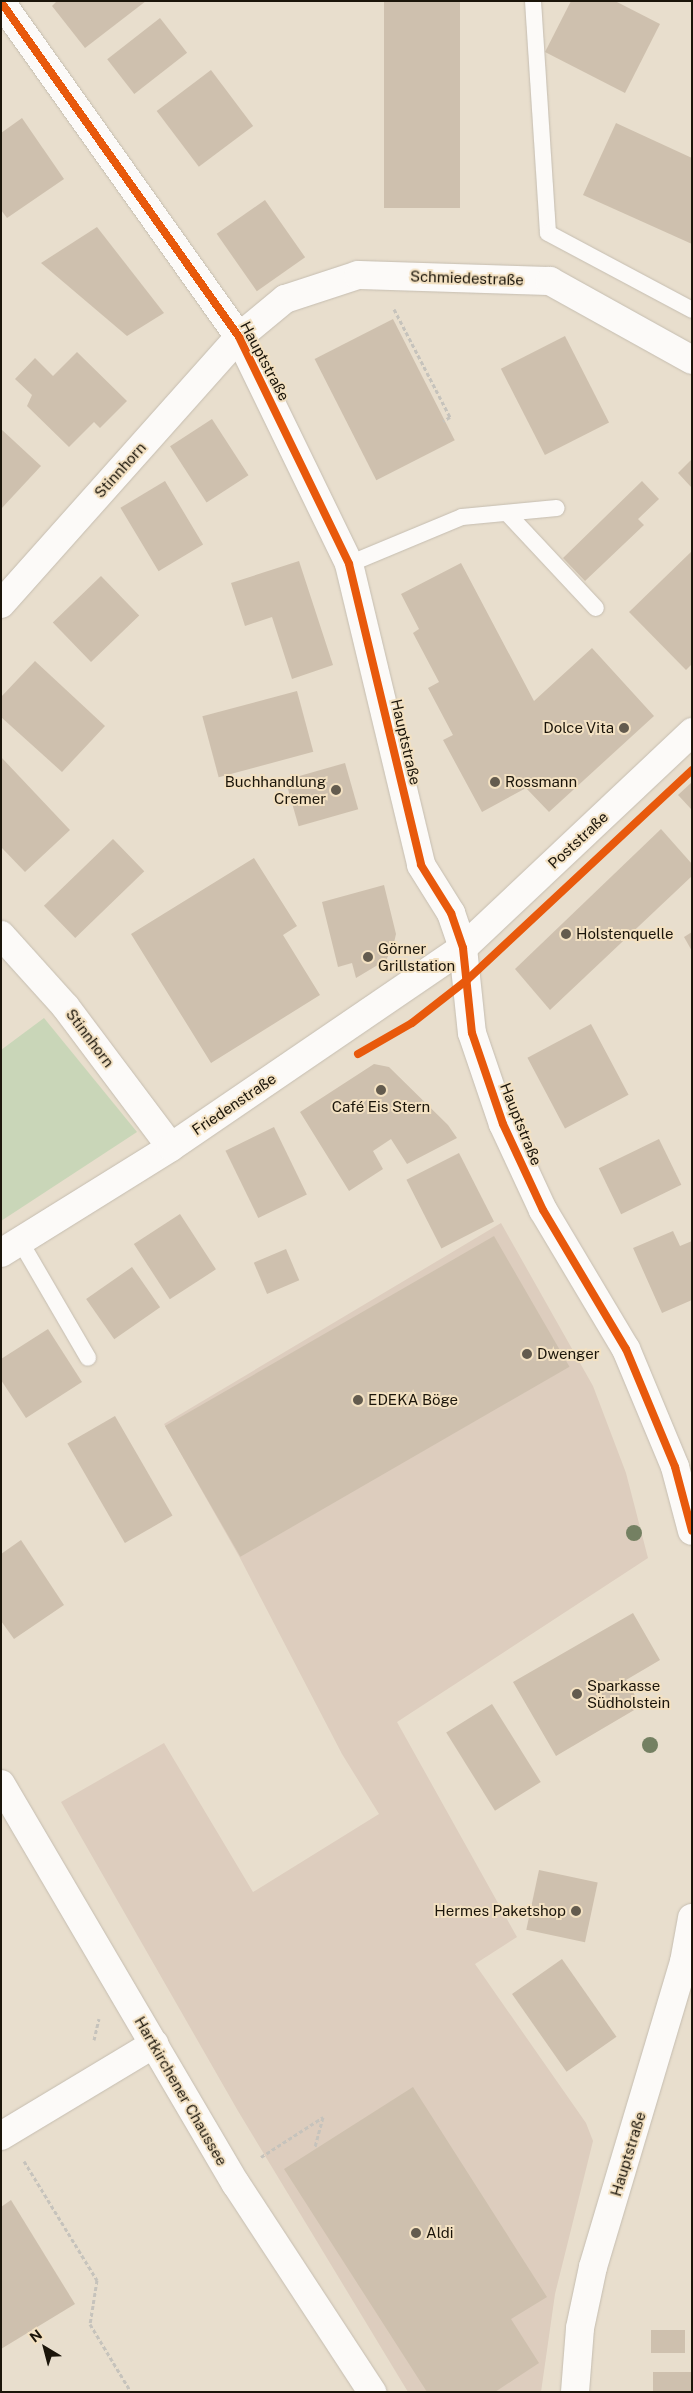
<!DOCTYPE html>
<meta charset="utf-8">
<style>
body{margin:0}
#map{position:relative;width:693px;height:2393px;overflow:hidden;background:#e8decd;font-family:"Public Sans",sans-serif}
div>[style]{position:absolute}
.commercial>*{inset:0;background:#ddcdbe}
.green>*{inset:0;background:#c9d6b8}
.building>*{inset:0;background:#cec0ae;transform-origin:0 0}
.path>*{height:3px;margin-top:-1.5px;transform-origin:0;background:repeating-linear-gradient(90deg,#c6c3bc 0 4px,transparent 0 6.5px)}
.roads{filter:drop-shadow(0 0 1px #c5bdb0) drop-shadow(0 0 1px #c5bdb0)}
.lane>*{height:16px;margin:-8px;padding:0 8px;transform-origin:8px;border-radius:8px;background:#fcfaf8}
.street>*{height:28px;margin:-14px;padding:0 14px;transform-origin:14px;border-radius:14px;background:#fcfaf8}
.secondary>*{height:28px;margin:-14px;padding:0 14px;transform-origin:14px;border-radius:14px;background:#fcfaf8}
.cycleway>*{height:8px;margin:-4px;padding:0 4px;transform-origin:4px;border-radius:4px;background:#e8590c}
.trees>*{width:16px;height:16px;margin:-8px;border-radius:50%;background:#748062}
.dots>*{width:14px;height:14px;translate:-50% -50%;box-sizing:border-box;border:2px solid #f3e1c2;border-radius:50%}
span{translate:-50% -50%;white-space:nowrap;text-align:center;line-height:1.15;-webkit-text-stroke:4px #f3e1c2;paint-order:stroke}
.street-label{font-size:15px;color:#1b150a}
.poi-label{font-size:15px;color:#1b150a}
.right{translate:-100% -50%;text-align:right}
.left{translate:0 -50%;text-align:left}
.frame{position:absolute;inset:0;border:2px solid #1b150a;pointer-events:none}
.north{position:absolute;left:20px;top:2323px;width:50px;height:50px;-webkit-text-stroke:4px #f3e1c2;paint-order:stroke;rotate:323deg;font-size:14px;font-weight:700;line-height:20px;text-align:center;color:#1b150a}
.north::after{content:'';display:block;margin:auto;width:18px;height:22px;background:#1b150a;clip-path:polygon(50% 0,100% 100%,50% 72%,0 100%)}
</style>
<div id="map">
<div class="commercial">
<i style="clip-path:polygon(501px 1223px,593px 1386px,626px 1473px,648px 1558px,397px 1722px,517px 1937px,475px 1964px,586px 2123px,593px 2141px,555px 2294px,541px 2392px,408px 2392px,238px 2111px,61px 1802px,164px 1743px,253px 1892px,379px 1814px,342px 1754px,240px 1558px,164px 1424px)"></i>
</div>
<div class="green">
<i style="clip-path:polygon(44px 1018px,137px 1132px,1px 1221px,1px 1050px)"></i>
</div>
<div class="building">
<i style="clip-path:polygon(57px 1px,146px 1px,85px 48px,52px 6px)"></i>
<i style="left:384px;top:1px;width:76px;height:207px"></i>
<i style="clip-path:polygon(571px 1px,615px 1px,660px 24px,625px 93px,545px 52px)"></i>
<i style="left:160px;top:18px;width:44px;height:67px;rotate:52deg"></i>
<i style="left:211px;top:70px;width:70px;height:68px;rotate:53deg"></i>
<i style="clip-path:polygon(22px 118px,64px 179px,7px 218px,1px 210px,1px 133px)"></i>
<i style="clip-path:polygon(616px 123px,692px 158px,692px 244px,583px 195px)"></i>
<i style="left:265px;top:200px;width:70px;height:59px;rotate:55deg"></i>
<i style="clip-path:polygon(97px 227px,164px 313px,127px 336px,41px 263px)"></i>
<i style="left:393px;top:319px;width:136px;height:88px;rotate:63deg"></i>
<i style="left:565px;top:336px;width:97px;height:72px;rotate:63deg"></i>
<i style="clip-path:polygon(77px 352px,127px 401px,100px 428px,94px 422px,69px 447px,27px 406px,32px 395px,15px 379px,35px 358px,53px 376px)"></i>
<i style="left:212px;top:419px;width:67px;height:50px;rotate:57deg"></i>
<i style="clip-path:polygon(1px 429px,41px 466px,1px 509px)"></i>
<i style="clip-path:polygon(692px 459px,692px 488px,678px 473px)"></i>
<i style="left:165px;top:481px;width:74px;height:52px;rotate:59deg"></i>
<i style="clip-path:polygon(642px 481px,659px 499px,638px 519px,644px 525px,585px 581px,563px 558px)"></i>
<i style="clip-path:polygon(692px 551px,692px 664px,686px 670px,629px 612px)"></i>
<i style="clip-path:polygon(299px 561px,333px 665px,292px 679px,272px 617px,245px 626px,231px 583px)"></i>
<i style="clip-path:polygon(461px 563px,534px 701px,592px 648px,654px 716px,549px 812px,526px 788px,482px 812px,443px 740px,453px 735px,428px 688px,439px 682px,413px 633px,419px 629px,401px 594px)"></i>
<i style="left:101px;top:576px;width:55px;height:67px;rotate:46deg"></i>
<i style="clip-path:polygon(35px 661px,105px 726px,62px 772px,1px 717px,1px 697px)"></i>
<i style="left:297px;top:691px;width:63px;height:98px;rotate:75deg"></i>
<i style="clip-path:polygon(1px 757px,70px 830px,25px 872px,1px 847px)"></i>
<i style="left:345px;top:763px;width:48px;height:62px;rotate:74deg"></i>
<i style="clip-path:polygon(692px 782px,692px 810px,678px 795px)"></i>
<i style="clip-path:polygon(661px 829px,692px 864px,692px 876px,550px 1010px,515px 969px)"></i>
<i style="left:113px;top:839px;width:45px;height:96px;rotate:46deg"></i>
<i style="clip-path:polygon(254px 858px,297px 926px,283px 935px,320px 995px,211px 1063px,131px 934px)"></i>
<i style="clip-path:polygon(384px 885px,396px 934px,393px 947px,386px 960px,356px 978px,352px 963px,338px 967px,322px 902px)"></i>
<i style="clip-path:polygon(692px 932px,692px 951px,684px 937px)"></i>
<i style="left:591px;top:1024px;width:80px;height:72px;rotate:62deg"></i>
<i style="clip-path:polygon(374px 1064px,389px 1067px,448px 1125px,457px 1138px,407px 1164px,391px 1139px,373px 1151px,383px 1169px,349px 1191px,300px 1112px)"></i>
<i style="left:274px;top:1127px;width:75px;height:54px;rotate:64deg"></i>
<i style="left:659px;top:1139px;width:51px;height:67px;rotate:64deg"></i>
<i style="left:459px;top:1153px;width:77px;height:59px;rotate:63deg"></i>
<i style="left:180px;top:1214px;width:66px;height:55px;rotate:57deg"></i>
<i style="clip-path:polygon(673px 1231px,680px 1246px,692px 1241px,692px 1300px,662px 1313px,633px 1248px)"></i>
<i style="left:494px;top:1236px;width:151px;height:380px;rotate:60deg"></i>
<i style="left:286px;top:1249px;width:34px;height:35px;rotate:67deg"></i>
<i style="left:132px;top:1267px;width:49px;height:56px;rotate:55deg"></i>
<i style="clip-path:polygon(48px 1329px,82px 1382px,26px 1418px,1px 1380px,1px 1359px)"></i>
<i style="left:115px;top:1416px;width:115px;height:55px;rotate:60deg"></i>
<i style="clip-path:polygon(21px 1540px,64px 1605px,14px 1639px,1px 1621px,1px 1554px)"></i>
<i style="clip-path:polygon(633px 1613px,660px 1660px,626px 1680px,641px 1706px,556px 1756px,513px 1682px)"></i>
<i style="left:492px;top:1704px;width:92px;height:54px;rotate:58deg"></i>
<i style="left:539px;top:1870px;width:60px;height:61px;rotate:12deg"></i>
<i style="left:562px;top:1959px;width:95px;height:61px;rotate:55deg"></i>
<i style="clip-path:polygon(413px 2087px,547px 2297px,511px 2319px,539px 2363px,495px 2392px,427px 2392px,284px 2169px)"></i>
<i style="clip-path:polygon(11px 2200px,75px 2304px,1px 2349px,1px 2207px)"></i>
<i style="left:651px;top:2330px;width:34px;height:23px"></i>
<i style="left:692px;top:2372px;width:20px;height:39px;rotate:90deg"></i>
</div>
<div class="path">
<i style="left:394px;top:309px;width:122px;rotate:62.6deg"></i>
<i style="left:450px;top:417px;width:8px;rotate:150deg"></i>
<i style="left:94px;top:2040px;width:22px;rotate:-77deg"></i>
<i style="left:261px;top:2157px;width:74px;rotate:-32.8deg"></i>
<i style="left:323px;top:2117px;width:31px;rotate:105deg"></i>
<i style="left:24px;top:2161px;width:140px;rotate:58.5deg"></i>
<i style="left:97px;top:2280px;width:45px;rotate:99deg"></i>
<i style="left:90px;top:2324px;width:79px;rotate:58.9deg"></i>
</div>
<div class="roads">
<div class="lane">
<i style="left:533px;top:1px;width:232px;rotate:86.3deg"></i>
<i style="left:548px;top:233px;width:163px;rotate:28.1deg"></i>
<i style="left:507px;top:513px;width:130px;rotate:46.9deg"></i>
<i style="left:349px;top:564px;width:122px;rotate:-22.6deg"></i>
<i style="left:462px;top:517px;width:95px;rotate:-5.4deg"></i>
<i style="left:20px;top:1241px;width:135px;rotate:59.8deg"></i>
</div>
<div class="street">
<i style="left:1px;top:2px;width:411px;rotate:54.6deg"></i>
<i style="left:239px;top:337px;width:252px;rotate:64.1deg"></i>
<i style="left:349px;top:564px;width:309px;rotate:76.5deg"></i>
<i style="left:421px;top:865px;width:57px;rotate:58deg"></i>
<i style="left:451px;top:913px;width:37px;rotate:71deg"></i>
<i style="left:463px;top:948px;width:85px;rotate:84deg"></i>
<i style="left:472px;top:1033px;width:96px;rotate:71.2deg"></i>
<i style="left:503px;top:1124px;width:95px;rotate:65.1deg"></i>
<i style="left:543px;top:1210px;width:162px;rotate:59.2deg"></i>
<i style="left:626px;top:1349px;width:128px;rotate:67.4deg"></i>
<i style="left:675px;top:1467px;width:66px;rotate:75.1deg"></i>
<i style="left:1px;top:604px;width:358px;rotate:-48.3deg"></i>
<i style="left:239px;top:337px;width:60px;rotate:-39.6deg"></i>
<i style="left:285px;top:299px;width:77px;rotate:-18.2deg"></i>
<i style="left:358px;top:275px;width:192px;rotate:1.8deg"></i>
<i style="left:550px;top:281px;width:162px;rotate:29.1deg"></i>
<i style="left:1px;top:935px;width:96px;rotate:48deg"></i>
<i style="left:65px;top:1006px;width:176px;rotate:53.1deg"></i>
<i style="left:1px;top:2136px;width:179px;rotate:-31deg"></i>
<i style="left:575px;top:2392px;width:64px;rotate:-85.5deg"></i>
<i style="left:580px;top:2328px;width:62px;rotate:-78deg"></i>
<i style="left:593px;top:2267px;width:318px;rotate:-73.4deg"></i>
<i style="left:684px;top:1962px;width:45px;rotate:-79.7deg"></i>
</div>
<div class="secondary">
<i style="left:1px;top:1253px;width:200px;rotate:-31.9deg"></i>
<i style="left:171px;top:1147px;width:353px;rotate:-34.3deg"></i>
<i style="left:463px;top:948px;width:315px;rotate:-43.3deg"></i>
<i style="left:1px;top:1784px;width:464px;rotate:59.6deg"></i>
<i style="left:236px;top:2184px;width:249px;rotate:56.8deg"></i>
</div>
</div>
<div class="cycleway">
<i style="left:1px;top:2px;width:411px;rotate:54.6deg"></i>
<i style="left:239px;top:337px;width:252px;rotate:64.1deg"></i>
<i style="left:349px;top:564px;width:309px;rotate:76.5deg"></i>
<i style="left:421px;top:865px;width:57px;rotate:58deg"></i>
<i style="left:451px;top:913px;width:37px;rotate:71deg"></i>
<i style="left:463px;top:948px;width:85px;rotate:84deg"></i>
<i style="left:472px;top:1033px;width:96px;rotate:71.2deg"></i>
<i style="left:503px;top:1124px;width:95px;rotate:65.1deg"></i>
<i style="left:543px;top:1210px;width:162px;rotate:59.2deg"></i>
<i style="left:626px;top:1349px;width:128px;rotate:67.4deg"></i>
<i style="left:675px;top:1467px;width:66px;rotate:75.1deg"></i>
<i style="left:358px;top:1054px;width:62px;rotate:-29.9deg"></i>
<i style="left:412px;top:1023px;width:70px;rotate:-38deg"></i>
<i style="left:467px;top:980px;width:308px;rotate:-43deg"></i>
</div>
<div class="trees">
<i style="left:634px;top:1533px"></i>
<i style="left:650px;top:1745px"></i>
</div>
<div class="dots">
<i style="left:624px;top:728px;background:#635b4e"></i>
<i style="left:495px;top:782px;background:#635b4e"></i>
<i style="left:336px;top:790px;background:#635b4e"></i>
<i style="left:566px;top:934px;background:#635b4e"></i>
<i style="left:368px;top:957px;background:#635b4e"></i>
<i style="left:381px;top:1090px;background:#635b4e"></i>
<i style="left:527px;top:1354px;background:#635b4e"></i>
<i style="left:358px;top:1400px;background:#635b4e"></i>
<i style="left:577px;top:1694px;background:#635b4e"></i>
<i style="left:576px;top:1911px;background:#635b4e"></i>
<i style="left:416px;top:2233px;background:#635b4e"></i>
</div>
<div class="street-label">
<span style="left:467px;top:278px;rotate:2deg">Schmiedestraße</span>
<span style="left:265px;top:361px;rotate:62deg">Hauptstraße</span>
<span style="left:120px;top:470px;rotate:-48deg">Stinnhorn</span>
<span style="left:406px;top:742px;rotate:77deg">Hauptstraße</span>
<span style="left:578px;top:840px;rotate:-43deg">Poststraße</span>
<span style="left:90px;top:1038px;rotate:53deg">Stinnhorn</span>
<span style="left:234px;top:1104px;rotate:-34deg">Friedenstraße</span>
<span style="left:521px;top:1124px;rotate:68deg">Hauptstraße</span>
<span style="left:181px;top:2091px;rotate:60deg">Hartkirchener Chaussee</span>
<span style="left:628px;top:2154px;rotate:-73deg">Hauptstraße</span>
</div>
<div class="poi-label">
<span class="right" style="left:614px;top:728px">Dolce Vita</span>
<span class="right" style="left:326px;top:790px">Buchhandlung<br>Cremer</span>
<span class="left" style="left:505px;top:782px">Rossmann</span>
<span class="left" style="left:576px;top:934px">Holstenquelle</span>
<span class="left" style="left:378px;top:957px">Görner<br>Grillstation</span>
<span style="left:381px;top:1107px">Café Eis Stern</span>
<span class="left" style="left:537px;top:1354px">Dwenger</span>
<span class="left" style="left:368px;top:1400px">EDEKA Böge</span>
<span class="left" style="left:587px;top:1694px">Sparkasse<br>Südholstein</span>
<span class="right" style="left:566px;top:1911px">Hermes Paketshop</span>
<span class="left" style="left:426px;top:2233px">Aldi</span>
</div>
<div class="frame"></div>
<div class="north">N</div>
</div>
